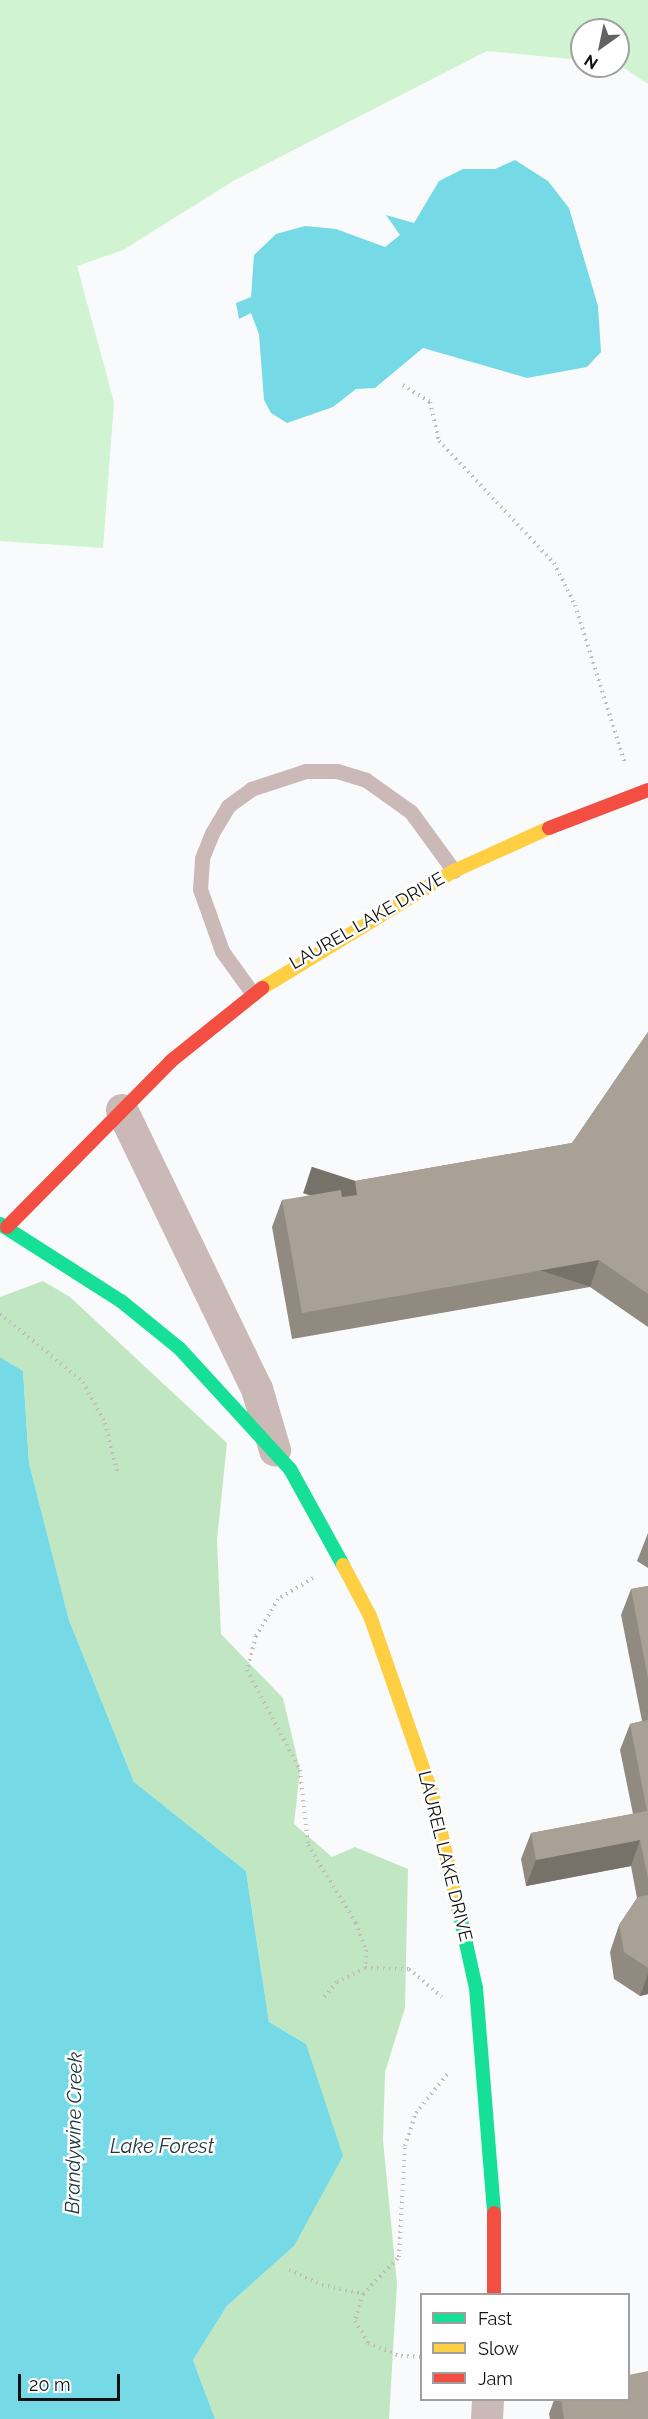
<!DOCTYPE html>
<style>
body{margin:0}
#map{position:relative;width:648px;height:2419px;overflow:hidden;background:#f9fafb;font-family:Raleway,sans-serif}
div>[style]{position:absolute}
.green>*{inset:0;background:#d0f3d1}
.forest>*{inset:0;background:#c0e7c1}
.water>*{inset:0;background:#75dae6}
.path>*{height:4px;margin-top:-2px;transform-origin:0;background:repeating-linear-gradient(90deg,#c3bbba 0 1.5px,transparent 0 6px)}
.lane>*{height:15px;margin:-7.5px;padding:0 7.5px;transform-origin:7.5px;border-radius:7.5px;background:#cab9b6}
.street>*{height:32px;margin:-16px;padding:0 16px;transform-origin:16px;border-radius:16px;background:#cab9b6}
.fast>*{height:14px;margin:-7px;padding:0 7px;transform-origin:7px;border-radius:7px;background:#16e098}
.slow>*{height:14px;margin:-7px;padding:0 7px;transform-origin:7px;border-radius:7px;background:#ffcf43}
.jam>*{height:14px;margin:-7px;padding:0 7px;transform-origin:7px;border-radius:7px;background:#f24e42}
.wall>*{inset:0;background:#918a81}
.shaded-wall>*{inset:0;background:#767169;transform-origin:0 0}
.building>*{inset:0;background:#a9a196}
span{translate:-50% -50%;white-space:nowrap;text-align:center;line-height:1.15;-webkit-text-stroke:5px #fff;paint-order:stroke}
.street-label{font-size:18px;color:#0f1011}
.water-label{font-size:20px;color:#21393c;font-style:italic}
.legend{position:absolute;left:420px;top:2293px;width:210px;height:108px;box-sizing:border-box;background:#fff;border:2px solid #9f9fa0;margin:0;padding:8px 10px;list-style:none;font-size:18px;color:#0f1011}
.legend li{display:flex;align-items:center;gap:12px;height:30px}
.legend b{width:30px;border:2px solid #9f9fa0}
.north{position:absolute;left:570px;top:18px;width:60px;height:60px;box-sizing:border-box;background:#fff;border:2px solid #9f9fa0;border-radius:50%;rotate:213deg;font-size:16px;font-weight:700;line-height:24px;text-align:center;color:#0f1011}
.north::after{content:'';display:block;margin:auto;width:21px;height:27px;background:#616263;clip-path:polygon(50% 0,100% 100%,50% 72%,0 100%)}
.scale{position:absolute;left:18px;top:2374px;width:102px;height:27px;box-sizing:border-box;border:3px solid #0f1011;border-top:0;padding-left:8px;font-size:18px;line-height:21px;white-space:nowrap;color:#0f1011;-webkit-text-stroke:4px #fff;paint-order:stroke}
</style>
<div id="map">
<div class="green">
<i style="clip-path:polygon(0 0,648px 0,648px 84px,618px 64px,618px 30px,582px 30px,582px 60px,487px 51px,235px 180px,123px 250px,77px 266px,114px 402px,103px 548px,0 541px)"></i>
</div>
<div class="forest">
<i style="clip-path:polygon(43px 1281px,70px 1297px,227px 1443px,217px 1540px,221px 1634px,283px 1698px,300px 1770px,294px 1824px,332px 1857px,355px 1847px,408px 1869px,405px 2008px,385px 2072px,383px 2140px,397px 2284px,389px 2419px,215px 2419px,193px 2360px,227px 2306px,294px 2246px,306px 2044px,269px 2022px,246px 1871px,134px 1782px,69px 1620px,29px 1463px,23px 1371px,0 1357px,0 1297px)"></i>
</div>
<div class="water">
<i style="clip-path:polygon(515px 160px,548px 181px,569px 208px,598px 306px,601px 352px,587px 367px,527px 378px,423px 348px,375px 388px,356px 389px,333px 407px,287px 423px,271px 413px,264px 400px,259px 334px,251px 313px,239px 319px,236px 303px,251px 297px,254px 255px,276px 234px,305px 226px,336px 229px,385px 247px,400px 235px,386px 215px,414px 223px,439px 181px,463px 169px,495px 169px)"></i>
<i style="clip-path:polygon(0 1357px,23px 1371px,29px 1463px,69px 1620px,134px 1782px,246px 1871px,269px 2022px,306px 2044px,343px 2156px,294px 2246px,227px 2306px,193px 2360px,215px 2419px,0 2419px)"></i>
</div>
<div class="path">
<i style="left:403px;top:385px;width:32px;rotate:32deg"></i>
<i style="left:430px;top:402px;width:40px;rotate:77deg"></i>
<i style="left:439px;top:441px;width:168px;rotate:46.7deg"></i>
<i style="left:554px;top:563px;width:47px;rotate:63.4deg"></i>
<i style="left:575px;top:605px;width:167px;rotate:72.5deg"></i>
<i style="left:0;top:1314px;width:107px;rotate:39.3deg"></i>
<i style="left:83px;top:1382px;width:47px;rotate:61.8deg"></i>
<i style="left:105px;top:1423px;width:54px;rotate:76deg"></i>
<i style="left:313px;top:1578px;width:41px;rotate:149deg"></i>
<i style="left:278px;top:1599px;width:43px;rotate:120.7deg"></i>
<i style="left:256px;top:1636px;width:35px;rotate:105deg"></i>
<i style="left:247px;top:1670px;width:113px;rotate:62.1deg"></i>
<i style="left:300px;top:1770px;width:75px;rotate:83.9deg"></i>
<i style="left:308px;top:1845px;width:92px;rotate:58.4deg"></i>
<i style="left:356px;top:1923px;width:29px;rotate:70deg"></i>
<i style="left:366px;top:1950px;width:18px;rotate:93deg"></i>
<i style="left:365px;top:1968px;width:31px;rotate:153deg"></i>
<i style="left:337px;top:1982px;width:20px;rotate:131deg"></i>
<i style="left:365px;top:1968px;width:44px;rotate:1.3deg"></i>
<i style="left:409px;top:1969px;width:43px;rotate:40.3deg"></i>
<i style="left:289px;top:2270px;width:36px;rotate:24deg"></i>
<i style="left:322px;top:2285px;width:42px;rotate:12.4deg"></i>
<i style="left:363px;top:2294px;width:52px;rotate:-45.8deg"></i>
<i style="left:399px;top:2257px;width:111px;rotate:-86.9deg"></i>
<i style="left:405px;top:2146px;width:35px;rotate:-72deg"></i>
<i style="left:416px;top:2113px;width:53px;rotate:-51.2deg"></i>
<i style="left:363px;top:2294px;width:28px;rotate:107deg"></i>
<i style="left:355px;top:2321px;width:26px;rotate:59deg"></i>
<i style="left:368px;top:2343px;width:35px;rotate:22deg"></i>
<i style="left:401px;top:2356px;width:21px;rotate:3deg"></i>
</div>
<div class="lane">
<i style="left:253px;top:994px;width:53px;rotate:-125.8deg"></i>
<i style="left:222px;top:951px;width:66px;rotate:-109.5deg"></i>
<i style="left:200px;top:889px;width:31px;rotate:-86deg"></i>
<i style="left:202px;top:858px;width:27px;rotate:-68deg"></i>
<i style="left:212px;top:833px;width:31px;rotate:-59deg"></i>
<i style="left:228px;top:806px;width:29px;rotate:-36deg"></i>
<i style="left:251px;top:789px;width:58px;rotate:-18.1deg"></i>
<i style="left:306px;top:771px;width:31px"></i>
<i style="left:337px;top:771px;width:30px;rotate:17deg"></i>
<i style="left:366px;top:780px;width:55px;rotate:35.4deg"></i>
<i style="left:411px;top:812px;width:73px;rotate:53.9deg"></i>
</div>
<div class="street">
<i style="left:122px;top:1110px;width:310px;rotate:64.2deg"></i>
<i style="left:257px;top:1389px;width:64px;rotate:73.6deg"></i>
<i style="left:487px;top:2419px;width:19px;rotate:-87deg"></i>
</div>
<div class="fast">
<i style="left:0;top:1224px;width:143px;rotate:32.5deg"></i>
<i style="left:121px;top:1301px;width:76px;rotate:39.1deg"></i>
<i style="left:180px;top:1349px;width:163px;rotate:47.5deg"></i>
<i style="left:290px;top:1469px;width:110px;rotate:61.1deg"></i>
<i style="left:458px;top:1907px;width:83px;rotate:77.5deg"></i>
<i style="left:476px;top:1988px;width:226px;rotate:85.4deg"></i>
</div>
<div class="slow">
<i style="left:262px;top:988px;width:225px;rotate:-31.4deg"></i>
<i style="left:454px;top:871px;width:104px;rotate:-24.4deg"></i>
<i style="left:343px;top:1565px;width:58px;rotate:62.1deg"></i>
<i style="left:370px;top:1616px;width:192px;rotate:70.8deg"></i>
<i style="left:433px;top:1797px;width:113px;rotate:77.2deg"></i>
</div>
<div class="jam">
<i style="left:549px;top:828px;width:106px;rotate:-21deg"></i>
<i style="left:7px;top:1227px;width:233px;rotate:-45.3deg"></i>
<i style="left:171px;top:1061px;width:117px;rotate:-38.7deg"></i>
<i style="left:494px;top:2213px;width:81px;rotate:90deg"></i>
</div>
<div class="wall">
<i style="clip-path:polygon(648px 1032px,648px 1327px,590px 1287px,292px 1339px,272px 1227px,282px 1200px,342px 1197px,349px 1196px,355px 1181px,572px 1143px)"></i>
<i style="clip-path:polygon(648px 1533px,648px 1568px,637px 1561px)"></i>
<i style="clip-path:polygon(648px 1586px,648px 1994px,640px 1996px,614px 1979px,610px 1952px,619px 1925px,637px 1898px,631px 1866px,526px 1886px,521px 1859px,531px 1833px,633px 1814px,620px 1750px,630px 1724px,642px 1721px,621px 1615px,631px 1589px)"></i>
<i style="clip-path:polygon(554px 2400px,628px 2400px,648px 2419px,550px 2419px,549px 2414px)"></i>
</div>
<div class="shaded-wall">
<i style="left:599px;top:1260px;width:28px;height:302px;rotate:108deg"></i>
<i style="clip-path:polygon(640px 1840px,631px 1866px,526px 1886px,536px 1860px)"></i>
<i style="clip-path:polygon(648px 1974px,648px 1994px,640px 1996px)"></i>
</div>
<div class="building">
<i style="clip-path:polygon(648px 1032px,648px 1294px,599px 1260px,302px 1313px,282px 1200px,341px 1190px,342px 1197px,357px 1195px,355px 1181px,572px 1143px)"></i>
<i style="clip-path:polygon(648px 1586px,648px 1679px,631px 1589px)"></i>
<i style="clip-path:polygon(648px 1720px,648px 1878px,640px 1840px,536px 1860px,531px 1833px,647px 1811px,630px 1724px)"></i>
<i style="clip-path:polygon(648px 1895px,648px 1968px,624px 1952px,619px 1925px,638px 1897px)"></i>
<i style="clip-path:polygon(648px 2371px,648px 2419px,564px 2419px,561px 2400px,628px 2400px,628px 2375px)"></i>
</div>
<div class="street-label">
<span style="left:367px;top:921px;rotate:-30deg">LAUREL LAKE DRIVE</span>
<span style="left:445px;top:1856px;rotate:76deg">LAUREL LAKE DRIVE</span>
</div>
<div class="water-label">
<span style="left:74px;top:2133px;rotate:-89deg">Brandywine Creek</span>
<span style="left:162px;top:2146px">Lake Forest</span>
</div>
<ul class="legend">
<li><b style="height:8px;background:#16e098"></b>Fast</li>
<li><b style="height:8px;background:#ffcf43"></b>Slow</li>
<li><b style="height:8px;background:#f24e42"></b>Jam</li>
</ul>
<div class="north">N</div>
<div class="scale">20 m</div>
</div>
